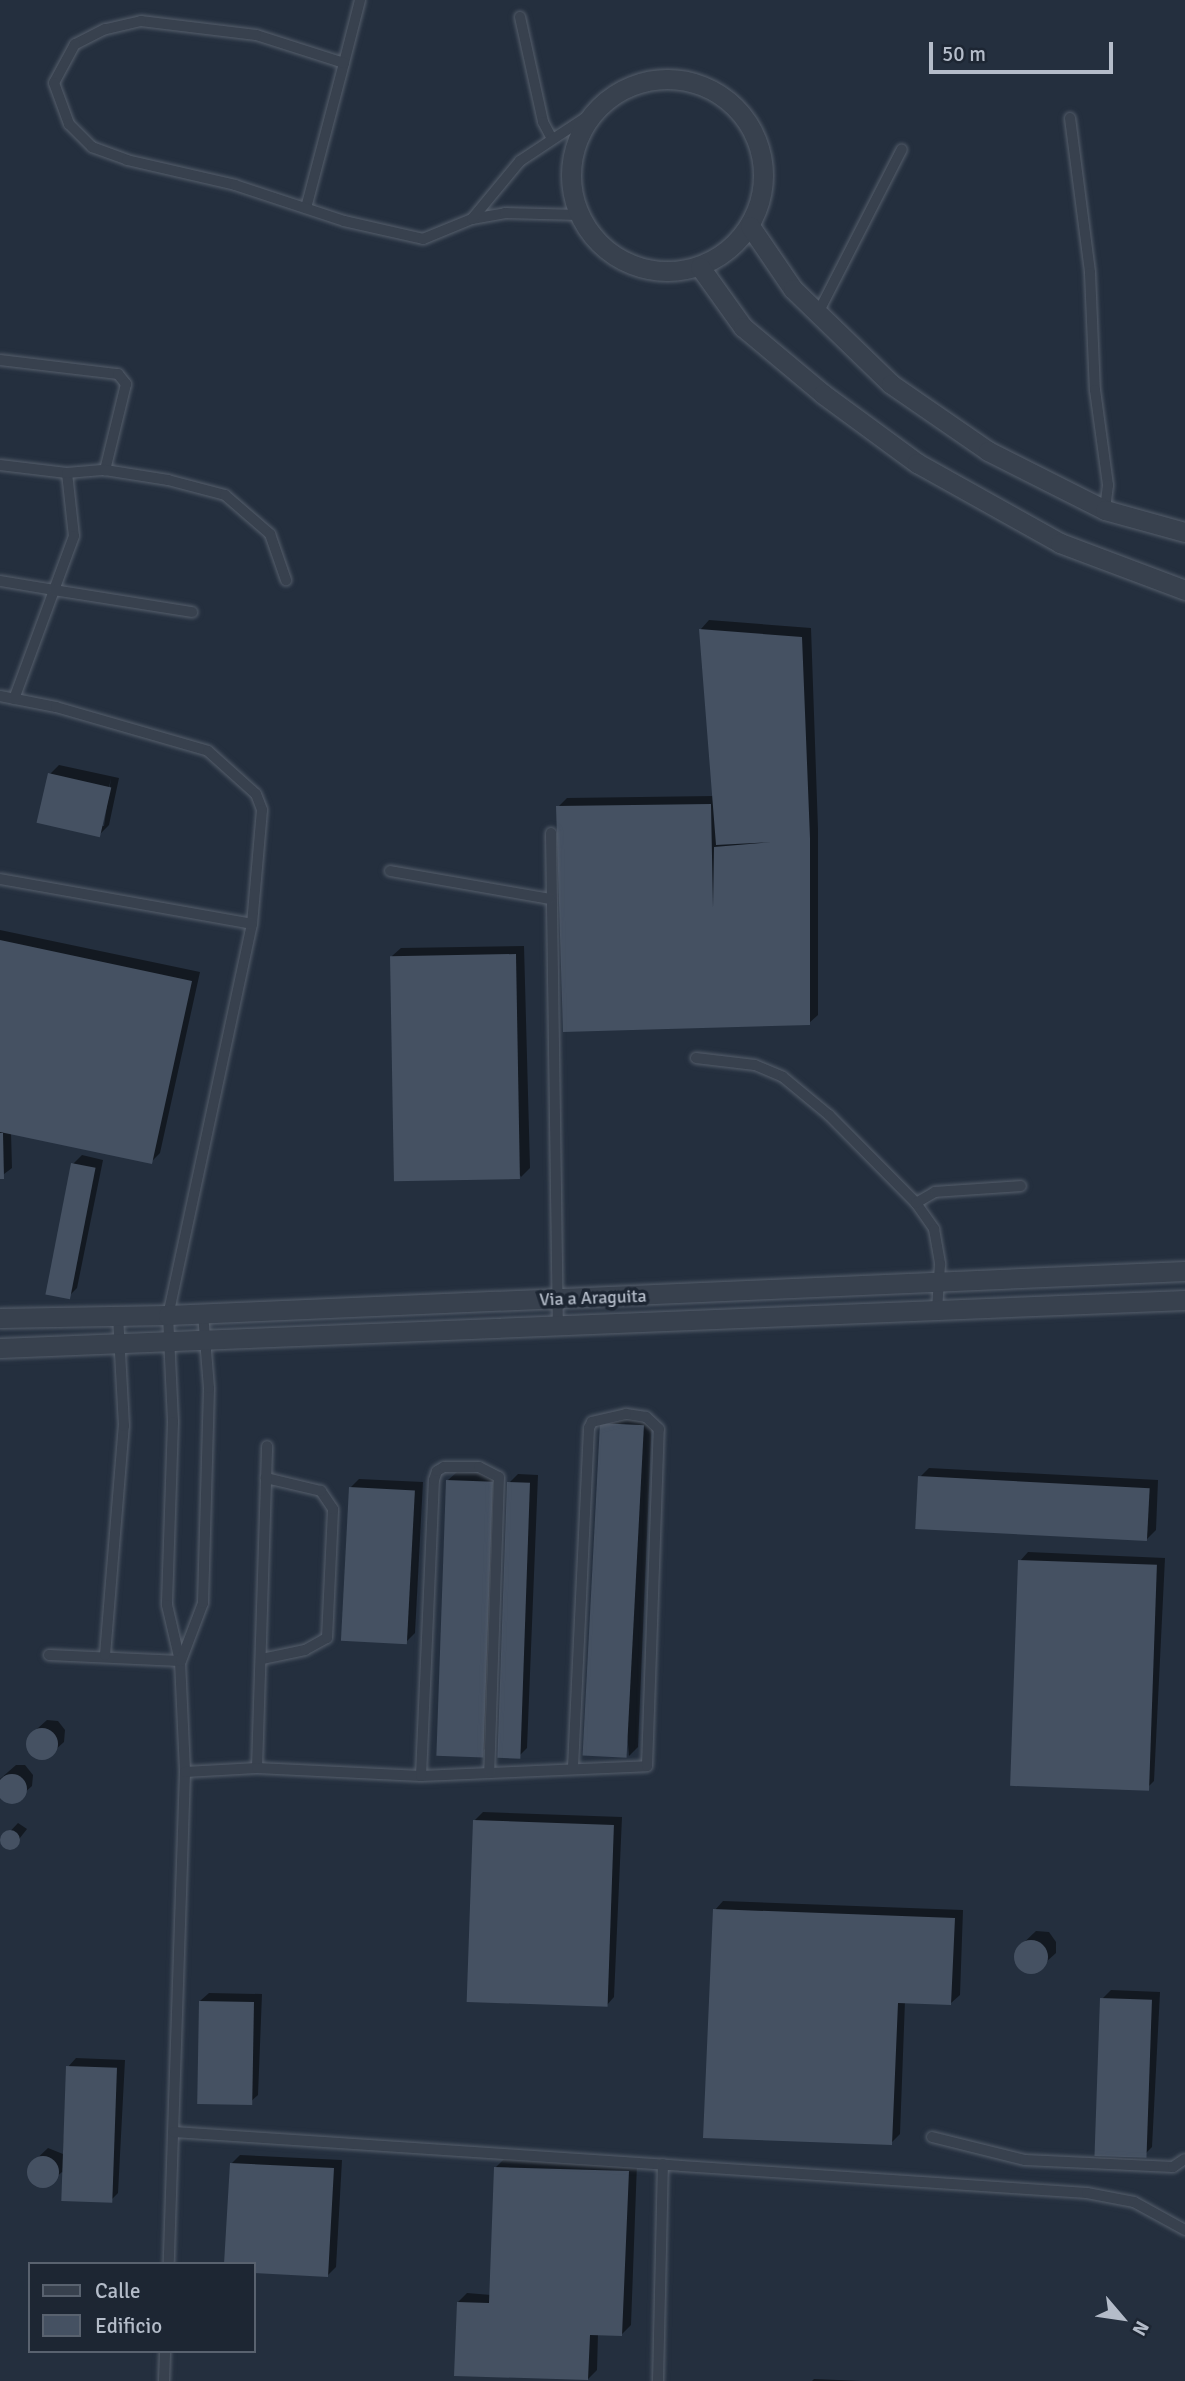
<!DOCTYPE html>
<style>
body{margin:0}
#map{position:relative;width:1185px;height:2381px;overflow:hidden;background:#242f3e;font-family:Signika,sans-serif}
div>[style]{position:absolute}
.shadow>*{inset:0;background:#0007}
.building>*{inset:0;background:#455162;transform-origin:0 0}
.round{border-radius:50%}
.roads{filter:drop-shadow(0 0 2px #565f6c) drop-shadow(0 0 2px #565f6c)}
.service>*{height:10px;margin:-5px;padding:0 5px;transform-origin:5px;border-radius:5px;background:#38414e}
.minor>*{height:19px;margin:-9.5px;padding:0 9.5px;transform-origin:9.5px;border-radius:9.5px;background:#38414e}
.minor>.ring{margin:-9.5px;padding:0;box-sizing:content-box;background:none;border:19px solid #38414e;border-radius:50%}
span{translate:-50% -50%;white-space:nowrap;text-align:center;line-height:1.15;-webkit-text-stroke:7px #1d2633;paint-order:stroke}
.street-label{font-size:18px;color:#b4bcc9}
.legend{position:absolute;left:28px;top:2262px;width:228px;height:91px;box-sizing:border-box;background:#1d2633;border:2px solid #59626f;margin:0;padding:9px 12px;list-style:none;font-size:21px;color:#b4bcc9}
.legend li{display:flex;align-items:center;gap:14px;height:35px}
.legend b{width:35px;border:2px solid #59626f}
.north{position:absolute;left:1087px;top:2283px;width:70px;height:70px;-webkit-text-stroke:5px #1d2633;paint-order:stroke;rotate:119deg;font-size:19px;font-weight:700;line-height:28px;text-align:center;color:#b4bcc9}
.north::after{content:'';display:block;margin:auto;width:24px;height:32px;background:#b4bcc9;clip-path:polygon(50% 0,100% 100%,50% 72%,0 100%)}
.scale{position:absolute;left:929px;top:42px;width:184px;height:32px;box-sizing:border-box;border:4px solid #b4bcc9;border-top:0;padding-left:9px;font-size:21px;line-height:24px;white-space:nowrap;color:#b4bcc9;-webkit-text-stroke:5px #1d2633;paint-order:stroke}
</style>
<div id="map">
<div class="shadow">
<i style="clip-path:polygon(709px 620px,811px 628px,818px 829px,818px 1015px,809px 1023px,558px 807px,567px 798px,714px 796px,701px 629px)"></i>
<i style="clip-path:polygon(evenodd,59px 765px,119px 778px,109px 825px,100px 834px,50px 774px,59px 765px,111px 778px,104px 826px,101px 826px,111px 778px)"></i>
<i style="clip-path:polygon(0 930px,200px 972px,160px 1153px,151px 1162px,11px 1132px,12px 1168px,0 1177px)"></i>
<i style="clip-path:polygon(524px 946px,530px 1168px,521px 1177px,392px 956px,401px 948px)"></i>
<i style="clip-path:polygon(82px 1155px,103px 1160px,77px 1288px,68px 1297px,73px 1164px)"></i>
<i style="clip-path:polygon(610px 1415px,652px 1417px,638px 1747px,629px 1756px,602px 1424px)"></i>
<i style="clip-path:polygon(929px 1468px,1158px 1480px,1156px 1530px,1147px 1539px,920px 1477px)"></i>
<i style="clip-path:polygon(457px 1472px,501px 1474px,487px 1747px,478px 1756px,448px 1480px)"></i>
<i style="clip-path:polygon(518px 1474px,538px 1475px,527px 1748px,518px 1757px,509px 1483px)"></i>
<i style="clip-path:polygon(359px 1479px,423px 1482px,415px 1633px,406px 1642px,350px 1488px)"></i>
<i style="clip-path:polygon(1028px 1552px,1165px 1558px,1154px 1781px,1145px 1790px,1020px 1561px)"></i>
<i style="clip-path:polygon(47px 1720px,58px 1721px,65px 1730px,64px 1742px,45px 1759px,34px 1757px,27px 1748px,28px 1737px)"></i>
<i style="clip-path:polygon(16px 1765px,25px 1765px,33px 1775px,32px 1786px,14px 1802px,3px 1801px,0 1779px)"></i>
<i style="clip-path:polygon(483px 1812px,622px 1817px,614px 1997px,606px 2006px,475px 1820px)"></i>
<i style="clip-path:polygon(18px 1823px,27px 1829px,12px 1848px,7px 1848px,2px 1840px)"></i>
<i style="clip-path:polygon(723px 1901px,963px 1910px,960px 1995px,951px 2003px,905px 2001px,900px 2134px,891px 2143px,715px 1910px)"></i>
<i style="clip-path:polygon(1036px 1931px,1049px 1932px,1056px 1942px,1056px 1953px,1035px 1972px,1023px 1971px,1015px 1961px,1017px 1949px)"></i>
<i style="clip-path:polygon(1111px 1990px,1160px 1992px,1152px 2147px,1143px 2156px,1102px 1999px)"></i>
<i style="clip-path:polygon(209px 1993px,262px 1994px,258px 2095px,249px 2103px,200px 2001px)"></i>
<i style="clip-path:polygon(76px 2058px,125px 2060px,118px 2193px,109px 2202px,62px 2172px,46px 2186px,35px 2185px,28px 2176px,30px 2165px,48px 2148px,63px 2154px,68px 2067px)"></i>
<i style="clip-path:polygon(240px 2155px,342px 2160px,336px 2267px,328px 2275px,254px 2272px,231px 2164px)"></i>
<i style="clip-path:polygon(505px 2158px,637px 2163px,631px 2325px,622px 2334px,598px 2333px,597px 2370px,588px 2379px,458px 2302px,467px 2293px,491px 2295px,496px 2167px)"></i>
<i style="clip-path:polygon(814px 2379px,862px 2381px,812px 2381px)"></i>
</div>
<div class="building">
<i style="clip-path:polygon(699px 629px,802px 637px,810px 838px,810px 1025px,563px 1032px,556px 806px,711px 804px,713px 908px,714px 847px,772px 842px,716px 845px)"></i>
<i style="left:48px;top:773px;width:65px;height:51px;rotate:13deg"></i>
<i style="clip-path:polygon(0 940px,192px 981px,152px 1164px,0 1132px)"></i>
<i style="left:516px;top:954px;width:225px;height:126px;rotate:89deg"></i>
<i style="clip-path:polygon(0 1133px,3px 1133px,4px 1179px,0 1179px)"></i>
<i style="left:71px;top:1163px;width:25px;height:134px;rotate:11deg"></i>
<i style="left:600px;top:1423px;width:44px;height:333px;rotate:3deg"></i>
<i style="left:918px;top:1476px;width:232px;height:53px;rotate:3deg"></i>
<i style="left:446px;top:1480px;width:47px;height:276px;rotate:2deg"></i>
<i style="left:507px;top:1482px;width:23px;height:276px;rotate:2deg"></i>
<i style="left:349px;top:1487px;width:66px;height:154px;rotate:3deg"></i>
<i style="left:1018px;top:1560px;width:139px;height:226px;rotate:2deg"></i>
<i class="round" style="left:26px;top:1728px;width:32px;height:32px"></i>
<i class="round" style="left:-3px;top:1774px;width:30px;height:30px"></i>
<i style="left:473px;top:1820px;width:141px;height:182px;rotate:2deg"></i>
<i class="round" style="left:0;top:1830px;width:20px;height:20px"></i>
<i style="clip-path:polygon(713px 1909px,955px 1918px,951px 2005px,898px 2003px,892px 2145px,703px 2138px)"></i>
<i class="round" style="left:1014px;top:1940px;width:34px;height:34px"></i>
<i style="left:1100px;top:1998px;width:52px;height:158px;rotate:2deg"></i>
<i style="left:199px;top:2001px;width:55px;height:103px;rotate:1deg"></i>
<i style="left:66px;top:2066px;width:51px;height:135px;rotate:2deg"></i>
<i class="round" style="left:27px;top:2156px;width:32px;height:32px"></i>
<i style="clip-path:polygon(230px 2163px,334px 2168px,328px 2277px,254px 2273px,254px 2264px,224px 2264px)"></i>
<i style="clip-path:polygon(494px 2167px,629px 2171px,622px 2336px,590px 2335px,588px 2380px,454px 2376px,457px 2302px,489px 2303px)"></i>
</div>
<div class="roads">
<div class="service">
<i style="left:520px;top:17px;width:107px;rotate:77.6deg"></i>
<i style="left:543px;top:122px;width:19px;rotate:62deg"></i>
<i style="left:344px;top:63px;width:65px;rotate:-75.7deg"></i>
<i style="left:1070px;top:118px;width:156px;rotate:82.6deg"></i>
<i style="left:1090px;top:273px;width:117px;rotate:87.6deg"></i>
<i style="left:1095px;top:390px;width:96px;rotate:82.2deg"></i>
<i style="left:1108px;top:485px;width:25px;rotate:97deg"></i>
<i style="left:306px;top:208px;width:150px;rotate:-75.3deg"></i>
<i style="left:344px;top:63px;width:92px;rotate:-162.3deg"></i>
<i style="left:256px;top:35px;width:116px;rotate:-173.1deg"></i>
<i style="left:141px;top:21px;width:37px;rotate:167deg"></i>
<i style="left:105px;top:29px;width:34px;rotate:153deg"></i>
<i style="left:75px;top:44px;width:44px;rotate:118.3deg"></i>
<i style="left:54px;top:83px;width:44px;rotate:69.9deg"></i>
<i style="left:69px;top:124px;width:33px;rotate:45deg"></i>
<i style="left:92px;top:147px;width:37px;rotate:20deg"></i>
<i style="left:127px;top:160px;width:111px;rotate:13deg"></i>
<i style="left:235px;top:185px;width:115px;rotate:18.3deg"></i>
<i style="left:344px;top:221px;width:81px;rotate:12.8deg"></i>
<i style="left:423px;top:239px;width:53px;rotate:-22.2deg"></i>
<i style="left:472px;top:219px;width:34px;rotate:-10deg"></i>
<i style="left:505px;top:213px;width:74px;rotate:1.5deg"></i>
<i style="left:472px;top:219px;width:75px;rotate:-50.4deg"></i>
<i style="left:520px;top:161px;width:89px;rotate:-33.5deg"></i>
<i style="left:817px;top:315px;width:186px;rotate:-62.9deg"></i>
<i style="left:0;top:360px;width:119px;rotate:6.8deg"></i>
<i style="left:118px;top:374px;width:13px;rotate:51deg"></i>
<i style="left:126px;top:384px;width:89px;rotate:103.7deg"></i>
<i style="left:0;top:465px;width:67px;rotate:6.8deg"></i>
<i style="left:67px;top:473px;width:63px;rotate:83.7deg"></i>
<i style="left:74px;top:536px;width:58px;rotate:110.3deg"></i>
<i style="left:54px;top:590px;width:55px;rotate:-170.5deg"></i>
<i style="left:67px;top:473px;width:38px;rotate:-5deg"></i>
<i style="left:105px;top:470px;width:64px;rotate:9deg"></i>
<i style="left:168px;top:480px;width:59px;rotate:14.7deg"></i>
<i style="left:225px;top:495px;width:60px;rotate:40.9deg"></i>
<i style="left:270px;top:534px;width:49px;rotate:70.8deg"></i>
<i style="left:0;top:696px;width:57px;rotate:11.1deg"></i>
<i style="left:56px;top:707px;width:158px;rotate:16.1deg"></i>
<i style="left:208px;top:751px;width:64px;rotate:41.9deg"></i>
<i style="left:256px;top:794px;width:17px;rotate:69deg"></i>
<i style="left:262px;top:810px;width:114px;rotate:95deg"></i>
<i style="left:252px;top:924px;width:400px;rotate:102.1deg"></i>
<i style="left:168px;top:1315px;width:107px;rotate:87.3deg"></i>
<i style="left:173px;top:1422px;width:183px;rotate:91.9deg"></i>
<i style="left:167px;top:1605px;width:57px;rotate:76.9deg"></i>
<i style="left:180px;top:1661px;width:111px;rotate:87.4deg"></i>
<i style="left:185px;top:1772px;width:492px;rotate:91.9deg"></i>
<i style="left:14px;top:699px;width:116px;rotate:-69.8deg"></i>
<i style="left:54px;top:590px;width:140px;rotate:9.1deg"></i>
<i style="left:551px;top:833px;width:492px;rotate:89.2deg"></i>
<i style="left:390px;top:871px;width:162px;rotate:9.9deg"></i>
<i style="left:0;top:879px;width:256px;rotate:10.1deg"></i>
<i style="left:696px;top:1058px;width:59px;rotate:6.8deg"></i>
<i style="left:755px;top:1065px;width:30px;rotate:23deg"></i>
<i style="left:783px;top:1077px;width:60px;rotate:39.6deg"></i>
<i style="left:829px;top:1115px;width:124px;rotate:45.3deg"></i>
<i style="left:916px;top:1203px;width:32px;rotate:55deg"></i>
<i style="left:934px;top:1229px;width:36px;rotate:80deg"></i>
<i style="left:940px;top:1264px;width:47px;rotate:93.7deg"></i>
<i style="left:916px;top:1203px;width:22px;rotate:-30deg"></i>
<i style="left:935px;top:1192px;width:86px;rotate:-4deg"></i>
<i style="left:49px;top:1655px;width:131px;rotate:2.6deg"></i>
<i style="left:105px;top:1655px;width:230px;rotate:-85.3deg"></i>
<i style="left:124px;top:1426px;width:110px;rotate:-93.1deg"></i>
<i style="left:262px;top:1659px;width:44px;rotate:-11.8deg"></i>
<i style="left:305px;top:1650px;width:25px;rotate:-29deg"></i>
<i style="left:327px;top:1638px;width:129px;rotate:-87.3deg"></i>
<i style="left:333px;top:1509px;width:22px;rotate:-124deg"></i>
<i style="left:321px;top:1491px;width:57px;rotate:-166.7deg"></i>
<i style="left:181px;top:1661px;width:62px;rotate:-69.2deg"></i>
<i style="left:203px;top:1603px;width:215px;rotate:-88.4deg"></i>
<i style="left:209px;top:1388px;width:75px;rotate:-94.6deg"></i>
<i style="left:257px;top:1768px;width:322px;rotate:-88.2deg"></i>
<i style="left:185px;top:1772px;width:72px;rotate:-3.2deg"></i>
<i style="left:257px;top:1768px;width:164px;rotate:2.8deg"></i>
<i style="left:421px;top:1776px;width:226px;rotate:-2.5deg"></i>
<i style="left:647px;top:1766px;width:337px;rotate:-88deg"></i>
<i style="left:659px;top:1429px;width:18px;rotate:-137deg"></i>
<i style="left:646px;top:1417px;width:20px;rotate:-171deg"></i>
<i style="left:626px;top:1414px;width:35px;rotate:167deg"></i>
<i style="left:592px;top:1422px;width:7px;rotate:117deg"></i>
<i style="left:589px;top:1428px;width:341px;rotate:92.7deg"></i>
<i style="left:421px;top:1776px;width:296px;rotate:-87.5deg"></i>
<i style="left:434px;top:1480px;width:9px;rotate:-72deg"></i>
<i style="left:437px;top:1471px;width:8px;rotate:-30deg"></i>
<i style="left:444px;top:1467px;width:35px"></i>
<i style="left:479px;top:1467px;width:22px;rotate:27deg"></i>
<i style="left:499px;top:1477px;width:295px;rotate:91.9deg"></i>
<i style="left:174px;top:2132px;width:915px;rotate:3.82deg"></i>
<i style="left:1087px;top:2193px;width:48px;rotate:10.8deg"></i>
<i style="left:1134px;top:2202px;width:58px;rotate:28.8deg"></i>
<i style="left:932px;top:2137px;width:96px;rotate:13.9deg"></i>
<i style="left:1025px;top:2160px;width:148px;rotate:2.7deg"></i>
<i style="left:1173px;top:2167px;width:14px;rotate:-34deg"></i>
<i style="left:164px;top:2381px;width:30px;rotate:-88deg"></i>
<i style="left:658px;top:2381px;width:217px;rotate:-88.7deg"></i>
</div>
<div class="minor">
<i class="ring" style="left:571px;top:79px;width:173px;height:173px"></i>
<i style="left:750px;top:226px;width:76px;rotate:55.7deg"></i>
<i style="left:793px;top:289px;width:136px;rotate:44.1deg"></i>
<i style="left:891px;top:384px;width:118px;rotate:34.6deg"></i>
<i style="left:988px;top:451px;width:131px;rotate:26.8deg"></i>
<i style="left:1105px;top:510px;width:83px;rotate:15.4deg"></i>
<i style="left:700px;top:267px;width:74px;rotate:54.4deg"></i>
<i style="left:743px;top:327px;width:104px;rotate:39.9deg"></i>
<i style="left:823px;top:394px;width:117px;rotate:36.3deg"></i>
<i style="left:917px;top:463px;width:164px;rotate:29.2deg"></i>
<i style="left:1060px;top:543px;width:134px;rotate:20.6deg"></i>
<i style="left:0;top:1318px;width:168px;rotate:-1deg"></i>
<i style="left:168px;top:1315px;width:1018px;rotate:-2.48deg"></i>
<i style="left:0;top:1348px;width:1186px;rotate:-2.32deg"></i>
</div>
</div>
<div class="street-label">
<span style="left:593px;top:1298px;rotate:-2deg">Via a Araguita</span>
</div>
<ul class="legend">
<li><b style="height:9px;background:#38414e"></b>Calle</li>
<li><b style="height:19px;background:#455162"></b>Edificio</li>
</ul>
<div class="north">N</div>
<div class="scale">50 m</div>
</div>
